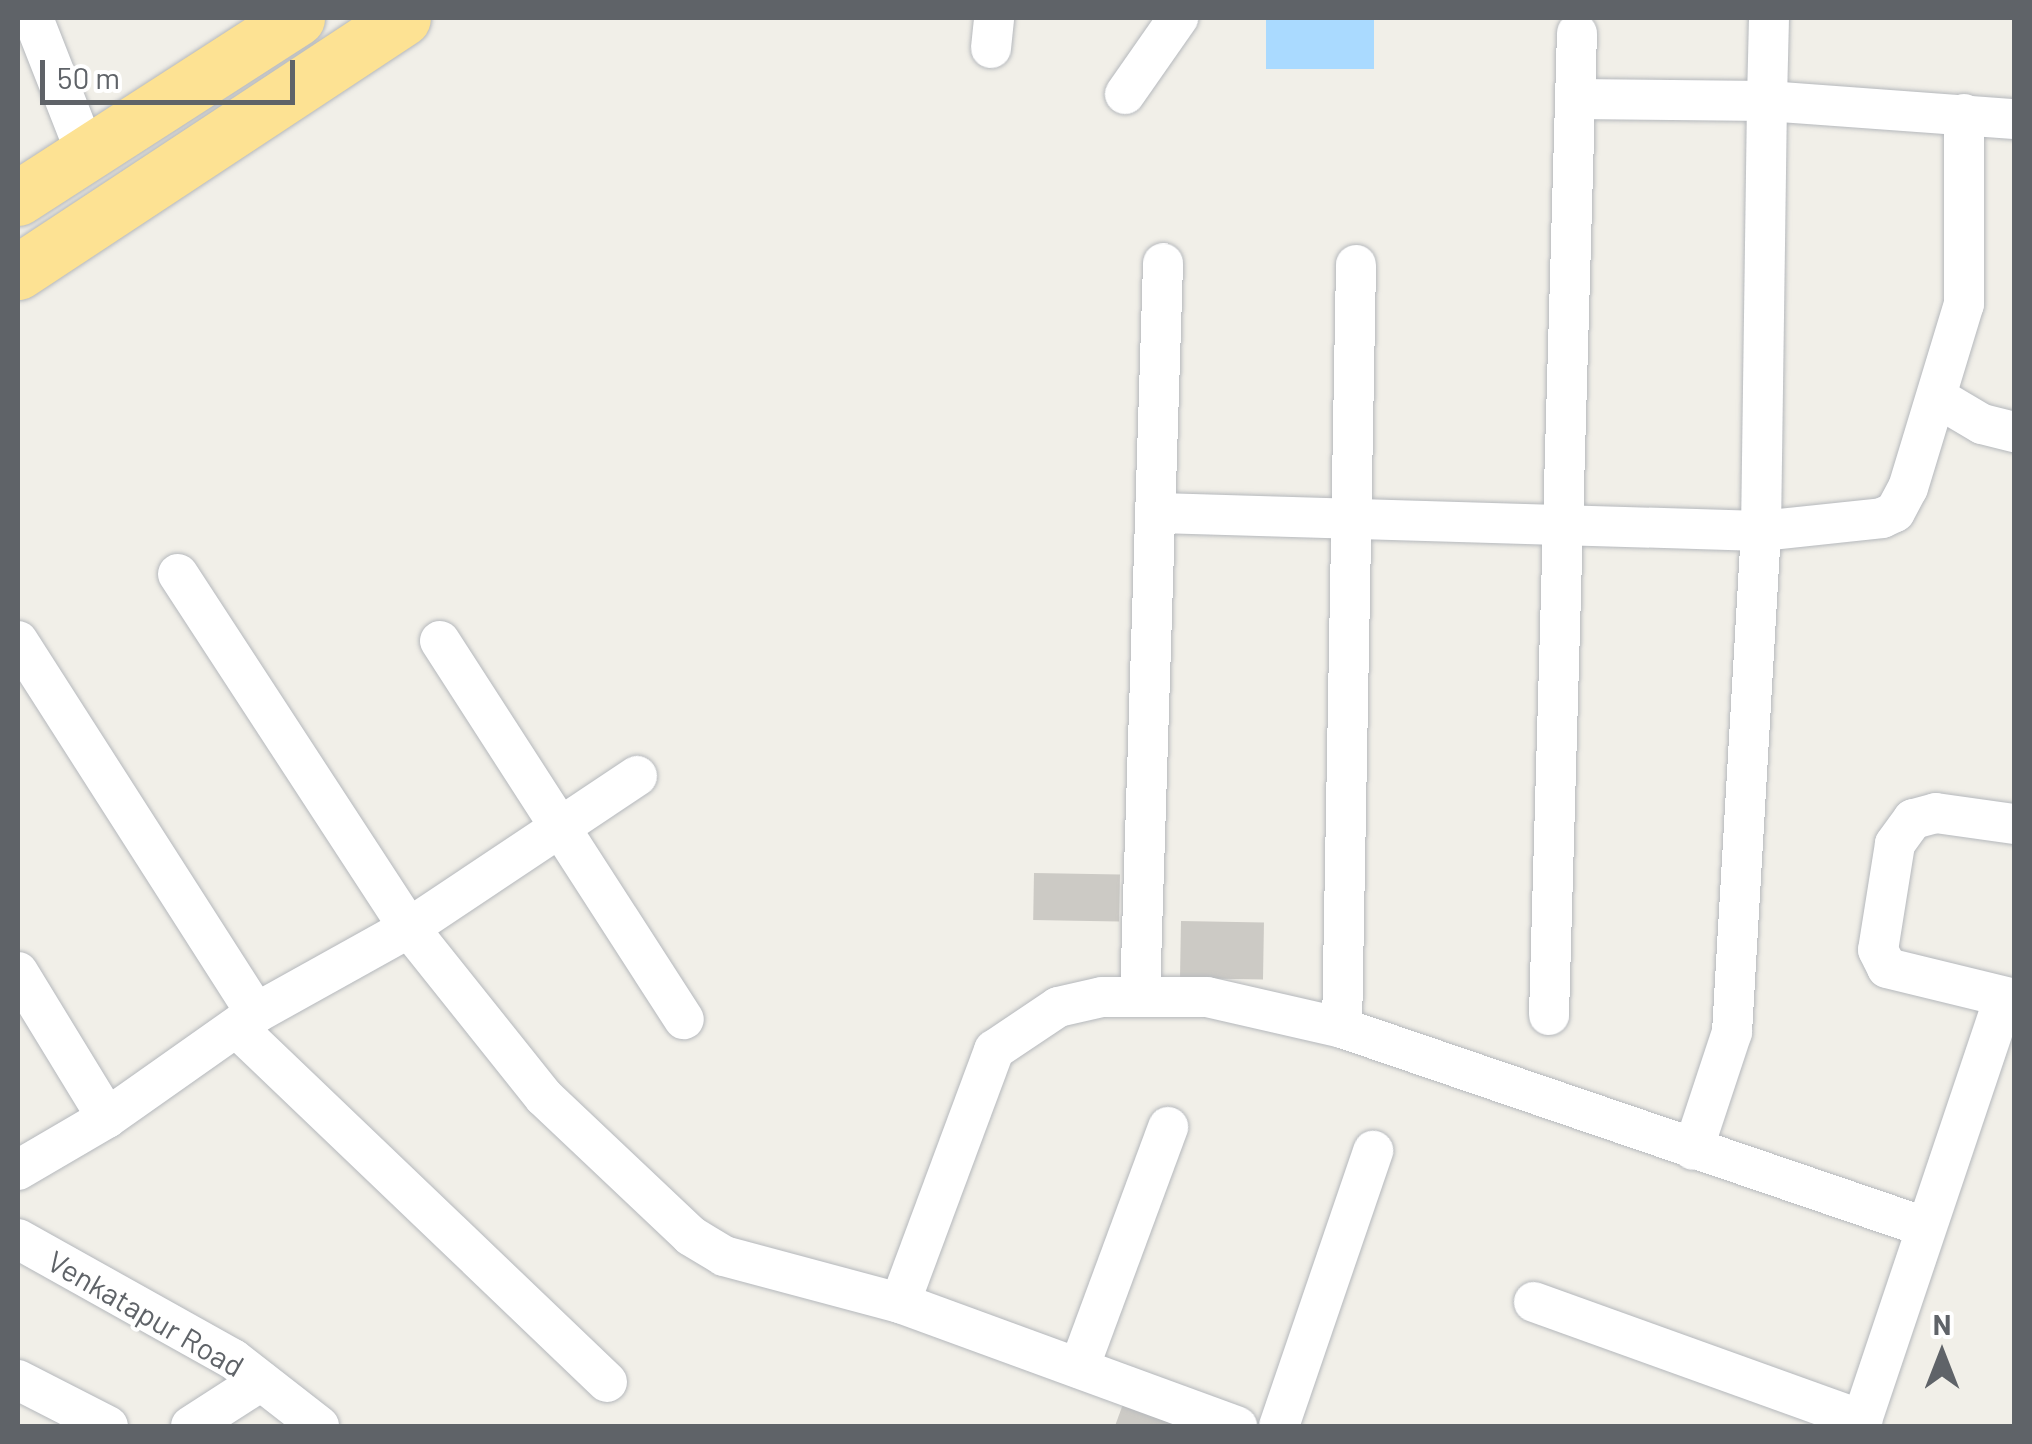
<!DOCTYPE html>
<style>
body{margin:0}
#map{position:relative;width:2032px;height:1444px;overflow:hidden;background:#f1efe8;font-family:Barlow,sans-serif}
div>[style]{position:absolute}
.water>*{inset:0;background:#aadaff;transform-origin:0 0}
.building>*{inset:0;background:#cccac5;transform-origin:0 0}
.roads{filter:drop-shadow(0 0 2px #b5b8bc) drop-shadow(0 0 2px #b5b8bc)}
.minor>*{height:40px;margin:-20px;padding:0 20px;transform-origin:20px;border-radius:20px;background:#fff}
.highway>*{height:55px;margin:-27.5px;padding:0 27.5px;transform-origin:27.5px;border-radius:27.5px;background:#fde293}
span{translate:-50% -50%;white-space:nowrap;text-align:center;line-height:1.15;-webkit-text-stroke:8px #fff;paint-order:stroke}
.street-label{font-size:30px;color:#5f6368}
.frame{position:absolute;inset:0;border:20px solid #5f6368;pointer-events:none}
.north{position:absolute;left:1892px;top:1304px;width:100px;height:100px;-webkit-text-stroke:8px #fff;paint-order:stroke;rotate:0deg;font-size:28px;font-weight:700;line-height:40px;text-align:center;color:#5f6368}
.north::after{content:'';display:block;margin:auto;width:35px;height:45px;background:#5f6368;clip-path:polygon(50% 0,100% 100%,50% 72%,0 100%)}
.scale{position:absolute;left:40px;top:60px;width:255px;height:45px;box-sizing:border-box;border:5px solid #5f6368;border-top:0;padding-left:12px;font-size:30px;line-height:35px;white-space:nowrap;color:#5f6368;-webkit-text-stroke:8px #fff;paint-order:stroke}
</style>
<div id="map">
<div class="water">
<i style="left:1266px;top:18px;width:108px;height:51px"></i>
</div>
<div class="building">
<i style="left:1034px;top:873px;width:86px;height:47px;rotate:1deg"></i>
<i style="left:1181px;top:921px;width:83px;height:57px;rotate:1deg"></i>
<i style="clip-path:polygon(1123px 1404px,1186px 1426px,1115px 1426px)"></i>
</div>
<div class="roads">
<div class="minor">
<i style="left:33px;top:18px;width:145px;rotate:68.6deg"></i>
<i style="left:1769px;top:18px;width:83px;rotate:91.4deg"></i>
<i style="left:1767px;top:101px;width:248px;rotate:4.2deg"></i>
<i style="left:991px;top:48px;width:30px;rotate:-84deg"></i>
<i style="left:1125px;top:94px;width:93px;rotate:-55.1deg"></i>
<i style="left:1576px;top:99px;width:191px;rotate:0.6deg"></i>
<i style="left:1767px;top:101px;width:430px;rotate:90.8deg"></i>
<i style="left:1761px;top:531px;width:502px;rotate:93.31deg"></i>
<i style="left:1732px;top:1032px;width:124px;rotate:108.3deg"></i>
<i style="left:1356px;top:265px;width:763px;rotate:91.05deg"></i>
<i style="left:1342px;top:1028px;width:616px;rotate:18.85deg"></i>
<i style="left:1938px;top:398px;width:51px;rotate:30.6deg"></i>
<i style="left:1982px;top:424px;width:33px;rotate:14deg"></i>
<i style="left:1159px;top:513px;width:602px;rotate:1.71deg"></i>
<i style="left:1761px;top:531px;width:122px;rotate:-6.1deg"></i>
<i style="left:1882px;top:518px;width:14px;rotate:-25deg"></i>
<i style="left:1895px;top:512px;width:27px;rotate:-62deg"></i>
<i style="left:1908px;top:488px;width:192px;rotate:-73.1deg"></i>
<i style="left:1964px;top:304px;width:190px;rotate:-90deg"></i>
<i style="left:178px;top:574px;width:423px;rotate:56.9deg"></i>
<i style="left:409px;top:928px;width:216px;rotate:51.4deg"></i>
<i style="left:544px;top:1097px;width:202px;rotate:43.4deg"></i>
<i style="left:691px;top:1236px;width:39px;rotate:31deg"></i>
<i style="left:724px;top:1256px;width:182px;rotate:15deg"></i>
<i style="left:900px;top:1303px;width:359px;rotate:20.1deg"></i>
<i style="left:18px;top:641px;width:442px;rotate:57.4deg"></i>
<i style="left:440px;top:641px;width:450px;rotate:57.2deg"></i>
<i style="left:2014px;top:824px;width:79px;rotate:-172deg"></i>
<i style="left:1936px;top:813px;width:24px;rotate:165deg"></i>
<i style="left:1913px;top:819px;width:31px;rotate:126deg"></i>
<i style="left:1895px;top:844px;width:107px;rotate:99.1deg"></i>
<i style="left:1878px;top:950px;width:20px;rotate:63deg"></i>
<i style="left:1887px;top:968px;width:131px;rotate:13.7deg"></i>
<i style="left:18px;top:972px;width:171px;rotate:58.6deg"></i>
<i style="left:1140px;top:996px;width:733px;rotate:-88.2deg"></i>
<i style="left:1549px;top:1015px;width:982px;rotate:-88.37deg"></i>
<i style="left:237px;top:1028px;width:512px;rotate:43.73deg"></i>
<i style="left:18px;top:1170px;width:103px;rotate:-30.3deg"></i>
<i style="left:107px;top:1118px;width:182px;rotate:-35.2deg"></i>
<i style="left:256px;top:1013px;width:175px;rotate:-29.1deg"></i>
<i style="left:409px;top:928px;width:274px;rotate:-33.7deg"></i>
<i style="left:18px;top:1239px;width:246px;rotate:29.2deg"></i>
<i style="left:233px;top:1359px;width:109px;rotate:37.9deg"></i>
<i style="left:1534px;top:1302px;width:349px;rotate:19.8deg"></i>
<i style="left:900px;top:1303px;width:270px;rotate:-69.6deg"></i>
<i style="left:994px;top:1050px;width:77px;rotate:-33.9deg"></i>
<i style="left:1058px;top:1007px;width:45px;rotate:-12.8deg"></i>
<i style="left:1102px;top:997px;width:105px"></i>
<i style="left:1207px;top:997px;width:139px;rotate:12.9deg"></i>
<i style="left:1079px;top:1368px;width:257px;rotate:-69.7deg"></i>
<i style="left:18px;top:1380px;width:101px;rotate:27.1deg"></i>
<i style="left:191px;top:1426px;width:83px;rotate:-32.7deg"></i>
<i style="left:1279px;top:1426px;width:291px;rotate:-71.1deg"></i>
<i style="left:1860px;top:1426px;width:452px;rotate:-71.4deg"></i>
</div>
<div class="highway">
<i style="left:18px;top:198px;width:332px;rotate:-32.8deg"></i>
<i style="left:18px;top:272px;width:461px;rotate:-33.4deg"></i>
</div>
</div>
<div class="street-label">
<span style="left:146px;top:1313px;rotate:30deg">Venkatapur Road</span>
</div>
<div class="frame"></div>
<div class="north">N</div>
<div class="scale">50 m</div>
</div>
